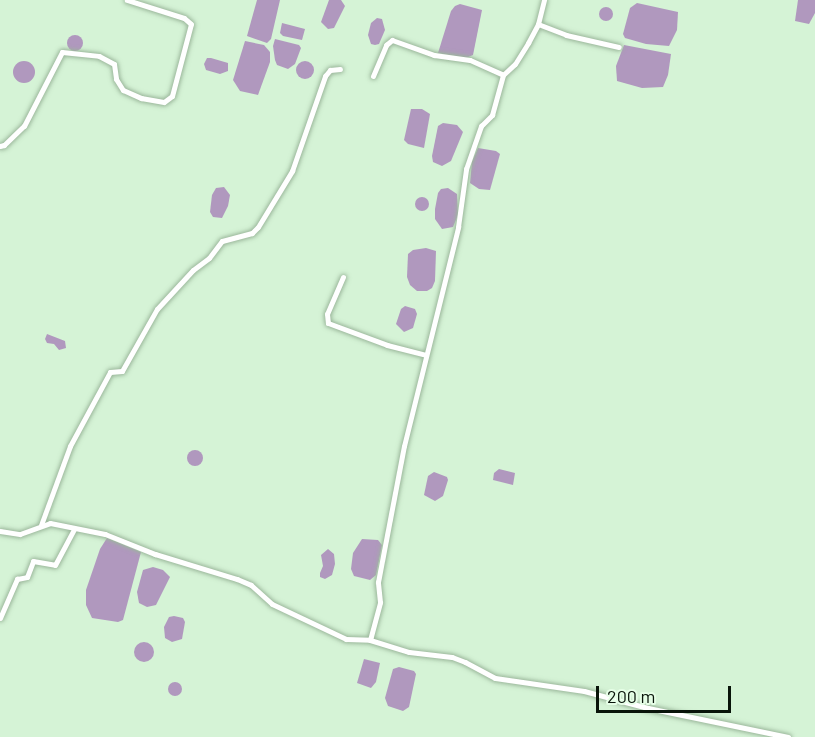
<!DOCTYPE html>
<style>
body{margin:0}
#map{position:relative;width:815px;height:737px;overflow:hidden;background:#d5f3d6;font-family:Barlow,sans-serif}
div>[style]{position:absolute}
.water>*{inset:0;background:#b098be}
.round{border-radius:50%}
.roads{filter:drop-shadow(0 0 2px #9bb79b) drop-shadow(0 0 2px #9bb79b)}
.minor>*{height:5px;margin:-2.5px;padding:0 2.5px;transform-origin:2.5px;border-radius:2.5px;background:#fff}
span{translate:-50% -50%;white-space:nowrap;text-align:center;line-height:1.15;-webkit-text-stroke:4.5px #e6fee7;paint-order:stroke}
.scale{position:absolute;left:596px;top:686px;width:135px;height:27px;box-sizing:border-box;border:3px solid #09140a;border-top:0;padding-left:8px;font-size:18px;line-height:21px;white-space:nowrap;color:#09140a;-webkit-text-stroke:4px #e6fee7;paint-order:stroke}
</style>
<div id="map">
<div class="water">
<i style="clip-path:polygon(257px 0,280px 0,271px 39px,267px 43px,247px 36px)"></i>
<i style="clip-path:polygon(329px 0,341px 0,345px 6px,334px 28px,328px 29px,321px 22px)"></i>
<i style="clip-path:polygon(798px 0,815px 0,815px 13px,809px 24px,795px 21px)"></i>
<i style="clip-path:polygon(637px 3px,678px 12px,677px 30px,669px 46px,646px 44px,625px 38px,623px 34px,630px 8px)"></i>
<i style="clip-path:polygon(460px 4px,482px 10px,473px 55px,466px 58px,438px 53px,451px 11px,455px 6px)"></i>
<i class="round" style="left:599px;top:7px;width:14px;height:14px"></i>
<i style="clip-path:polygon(377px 18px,382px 19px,385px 30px,379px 44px,375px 45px,371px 44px,368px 35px,371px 23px)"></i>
<i style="clip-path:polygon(282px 23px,305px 29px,302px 40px,283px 36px,280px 33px)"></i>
<i class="round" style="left:67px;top:35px;width:16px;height:16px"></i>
<i style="clip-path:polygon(275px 39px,299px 45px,301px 48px,295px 64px,288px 69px,277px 65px,275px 60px,273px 46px)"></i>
<i style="clip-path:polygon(245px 41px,264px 45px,270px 52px,270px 62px,258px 95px,240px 91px,233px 80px)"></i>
<i style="clip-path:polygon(624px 45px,671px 54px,668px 75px,663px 87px,642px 88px,617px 81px,616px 66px)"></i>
<i style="clip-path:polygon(211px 58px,228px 63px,228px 71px,220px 74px,206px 70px,204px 64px,207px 58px)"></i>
<i class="round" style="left:296px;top:61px;width:18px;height:18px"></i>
<i class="round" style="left:13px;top:61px;width:22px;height:22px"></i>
<i style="clip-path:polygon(411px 109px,422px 109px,430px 114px,424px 148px,408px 144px,404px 140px)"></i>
<i style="clip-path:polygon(443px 123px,457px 125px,463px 132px,451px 161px,442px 166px,433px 162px,432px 156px,438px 126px)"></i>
<i style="clip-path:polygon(478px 148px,496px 151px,500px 154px,490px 190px,479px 189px,470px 183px,472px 162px)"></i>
<i style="clip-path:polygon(224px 187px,230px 195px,228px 206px,222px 218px,213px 217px,210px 212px,212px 195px,216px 188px)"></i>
<i style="clip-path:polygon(448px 188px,457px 194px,458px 215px,453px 227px,442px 229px,435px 219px,435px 209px,438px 193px,441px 189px)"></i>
<i class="round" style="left:415px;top:197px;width:14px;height:14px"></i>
<i style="clip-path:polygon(426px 248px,436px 251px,435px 281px,432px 288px,427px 291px,417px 291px,410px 285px,407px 277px,408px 254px,413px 250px)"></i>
<i style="clip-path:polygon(405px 306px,415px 309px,417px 314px,413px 328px,404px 332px,396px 324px,401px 309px)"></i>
<i style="clip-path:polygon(47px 334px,65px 341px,66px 348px,59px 350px,54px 344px,47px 343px,45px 339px)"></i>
<i class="round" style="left:187px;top:450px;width:16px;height:16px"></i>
<i style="clip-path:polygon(499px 469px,515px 473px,513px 485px,493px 480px,494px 473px)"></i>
<i style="clip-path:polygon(434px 472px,447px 477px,448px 480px,443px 496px,435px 501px,424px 495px,428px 476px)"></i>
<i style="clip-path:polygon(107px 538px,141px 552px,123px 620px,118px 622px,92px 618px,86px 605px,86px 590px,100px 549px)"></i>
<i style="clip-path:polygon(362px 539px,378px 540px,382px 545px,376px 575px,370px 580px,354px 576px,351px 569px,353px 553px)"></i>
<i style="clip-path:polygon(328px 549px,334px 554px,335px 564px,332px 575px,325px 579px,320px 577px,320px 573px,323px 566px,321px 555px)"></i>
<i style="clip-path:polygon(153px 567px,163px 570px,170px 577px,156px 605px,147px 607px,139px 603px,137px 592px,143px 570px)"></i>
<i style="clip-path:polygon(174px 616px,183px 618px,185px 622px,182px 639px,172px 642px,165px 638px,164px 627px,169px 617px)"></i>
<i class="round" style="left:134px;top:642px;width:20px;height:20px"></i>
<i style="clip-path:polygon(364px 659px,380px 663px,376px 682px,371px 688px,357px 683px)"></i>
<i style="clip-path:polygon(399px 667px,414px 671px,416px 674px,409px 707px,403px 711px,388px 706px,385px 698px,393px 669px)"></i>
<i class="round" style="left:168px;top:682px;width:14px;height:14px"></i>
</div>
<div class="roads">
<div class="minor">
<i style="left:538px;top:24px;width:30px;rotate:21deg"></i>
<i style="left:566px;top:35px;width:54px;rotate:12.8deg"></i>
<i style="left:373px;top:76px;width:34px;rotate:-67deg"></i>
<i style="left:386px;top:45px;width:8px;rotate:-40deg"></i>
<i style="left:392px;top:40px;width:45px;rotate:19.7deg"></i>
<i style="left:434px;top:55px;width:36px;rotate:8deg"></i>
<i style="left:470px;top:60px;width:36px;rotate:24deg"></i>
<i style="left:0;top:146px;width:4px;rotate:-14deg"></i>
<i style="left:4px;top:145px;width:28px;rotate:-44deg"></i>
<i style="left:24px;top:126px;width:83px;rotate:-62.8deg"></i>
<i style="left:62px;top:52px;width:37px;rotate:6deg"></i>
<i style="left:99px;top:56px;width:17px;rotate:28deg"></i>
<i style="left:114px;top:64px;width:15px;rotate:82deg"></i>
<i style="left:116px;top:79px;width:13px;rotate:58deg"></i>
<i style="left:123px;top:90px;width:20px;rotate:24deg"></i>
<i style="left:141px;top:98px;width:23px;rotate:10deg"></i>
<i style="left:164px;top:102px;width:10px;rotate:-37deg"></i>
<i style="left:172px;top:96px;width:74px;rotate:-75.2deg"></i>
<i style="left:191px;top:24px;width:9px;rotate:-139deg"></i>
<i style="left:184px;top:18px;width:60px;rotate:-162.5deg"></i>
<i style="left:343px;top:277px;width:40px;rotate:113.4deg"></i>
<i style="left:327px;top:314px;width:9px;rotate:84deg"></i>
<i style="left:328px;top:323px;width:63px;rotate:20.4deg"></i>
<i style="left:387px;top:345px;width:40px;rotate:14.4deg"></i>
<i style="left:41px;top:525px;width:84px;rotate:-69.8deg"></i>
<i style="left:70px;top:446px;width:84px;rotate:-61.6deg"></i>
<i style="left:110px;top:372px;width:12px;rotate:-5deg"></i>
<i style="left:122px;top:371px;width:71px;rotate:-60.6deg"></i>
<i style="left:157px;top:309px;width:53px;rotate:-47.3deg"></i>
<i style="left:193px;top:270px;width:20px;rotate:-37deg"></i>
<i style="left:209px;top:258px;width:21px;rotate:-53deg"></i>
<i style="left:222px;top:241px;width:31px;rotate:-15deg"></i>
<i style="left:252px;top:233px;width:8px;rotate:-45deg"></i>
<i style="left:258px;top:227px;width:66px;rotate:-58.7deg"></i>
<i style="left:292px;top:171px;width:101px;rotate:-70.8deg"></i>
<i style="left:325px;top:76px;width:8px;rotate:-50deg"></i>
<i style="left:330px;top:70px;width:10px;rotate:-6deg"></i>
<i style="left:0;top:531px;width:20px;rotate:9deg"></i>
<i style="left:20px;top:534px;width:32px;rotate:-20deg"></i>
<i style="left:50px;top:523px;width:56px;rotate:11.3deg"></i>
<i style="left:105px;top:534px;width:54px;rotate:21.8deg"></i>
<i style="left:155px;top:554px;width:86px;rotate:17deg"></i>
<i style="left:237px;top:579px;width:15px;rotate:23deg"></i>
<i style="left:251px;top:585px;width:28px;rotate:42deg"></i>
<i style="left:272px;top:604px;width:82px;rotate:25.3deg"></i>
<i style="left:346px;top:639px;width:24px;rotate:2deg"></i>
<i style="left:370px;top:640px;width:41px;rotate:17.1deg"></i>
<i style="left:409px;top:652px;width:43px;rotate:6.6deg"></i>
<i style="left:452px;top:657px;width:14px;rotate:21deg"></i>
<i style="left:465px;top:662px;width:34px;rotate:28deg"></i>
<i style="left:495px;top:678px;width:90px;rotate:8.3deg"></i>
<i style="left:584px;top:691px;width:66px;rotate:14.9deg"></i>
<i style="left:648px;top:708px;width:143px;rotate:11.7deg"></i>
<i style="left:0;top:618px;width:43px;rotate:-66.4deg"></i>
<i style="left:17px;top:579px;width:10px;rotate:-11deg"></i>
<i style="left:27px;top:577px;width:17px;rotate:-69deg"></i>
<i style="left:33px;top:561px;width:22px;rotate:10deg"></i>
<i style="left:55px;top:565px;width:40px;rotate:-62deg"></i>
<i style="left:370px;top:640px;width:39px;rotate:-75deg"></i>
<i style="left:380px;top:602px;width:20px;rotate:-96deg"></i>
<i style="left:378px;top:582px;width:138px;rotate:-79.2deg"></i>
<i style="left:404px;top:446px;width:226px;rotate:-76.1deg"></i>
<i style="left:458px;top:227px;width:59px;rotate:-82.1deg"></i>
<i style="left:466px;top:169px;width:46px;rotate:-70.8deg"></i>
<i style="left:481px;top:126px;width:16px;rotate:-45deg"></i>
<i style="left:492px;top:115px;width:41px;rotate:-74.6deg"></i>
<i style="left:503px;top:75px;width:16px;rotate:-43deg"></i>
<i style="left:515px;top:64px;width:25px;rotate:-58deg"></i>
<i style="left:528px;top:43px;width:21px;rotate:-62deg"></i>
<i style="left:538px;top:24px;width:25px;rotate:-76deg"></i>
</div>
</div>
<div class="scale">200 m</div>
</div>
